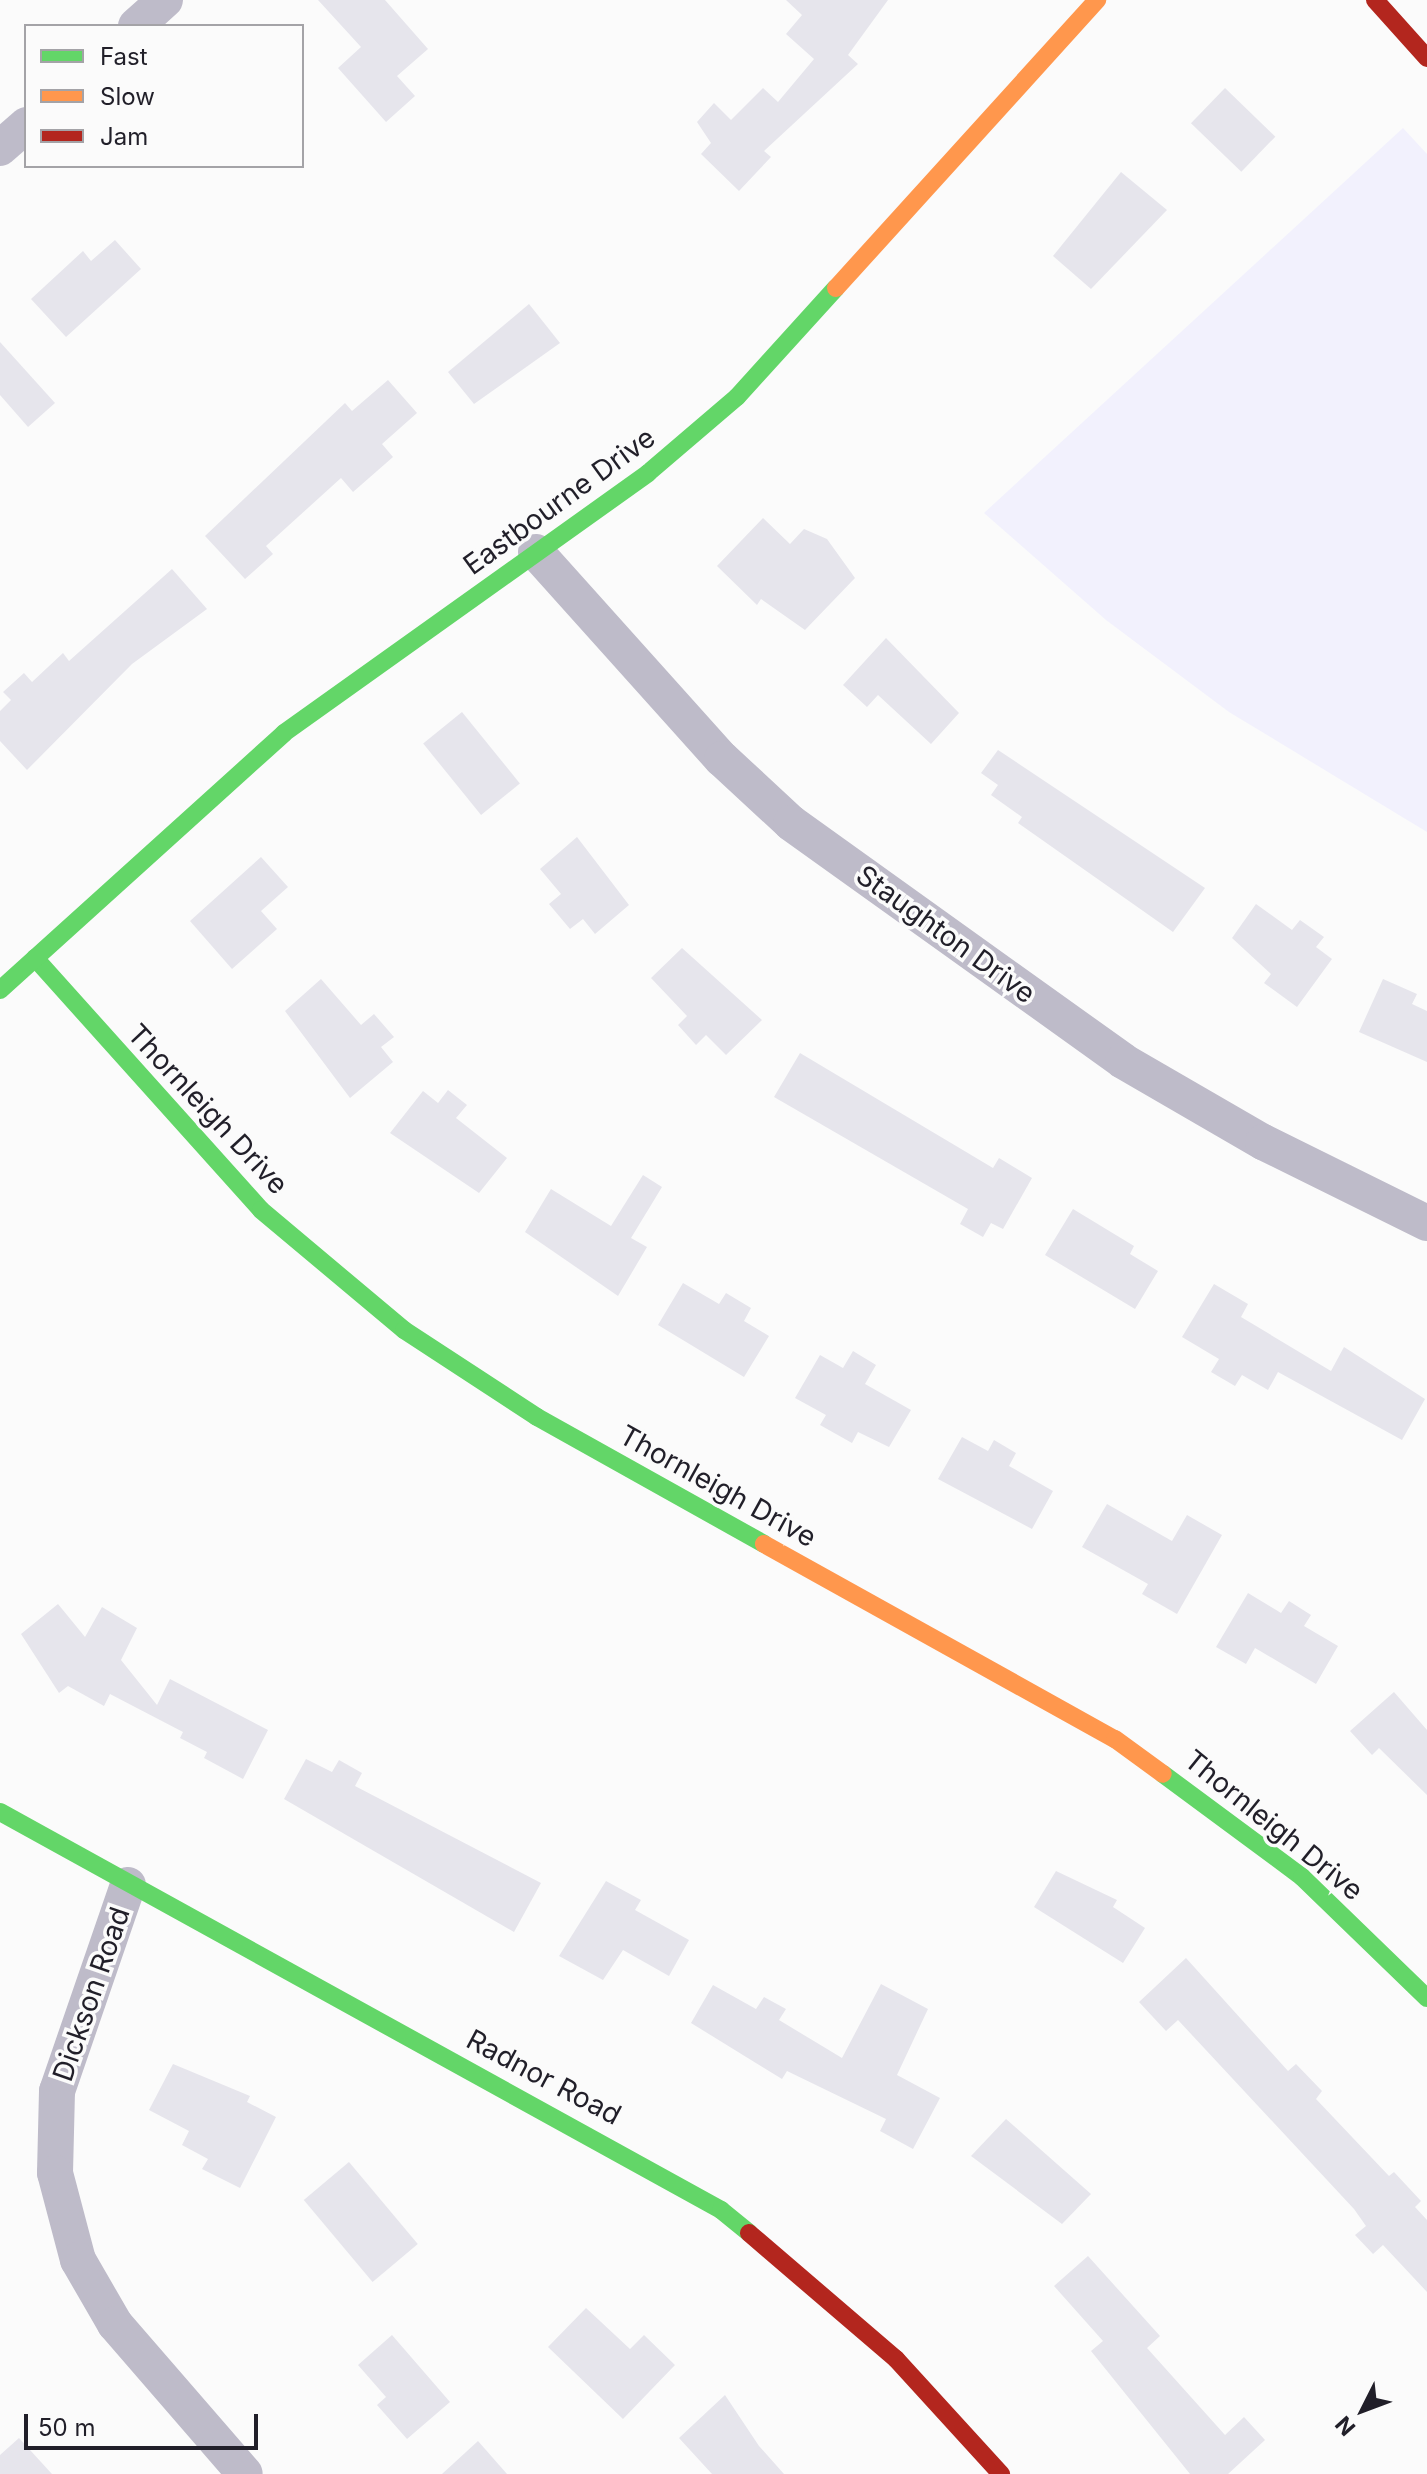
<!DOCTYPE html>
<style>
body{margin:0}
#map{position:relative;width:1427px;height:2474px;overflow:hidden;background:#fbfbfb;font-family:Inter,sans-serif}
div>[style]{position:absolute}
.green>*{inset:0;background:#f2f1fd}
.building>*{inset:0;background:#e6e5ec;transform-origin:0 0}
.street>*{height:36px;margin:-18px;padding:0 18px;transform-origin:18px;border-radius:18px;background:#bebbc9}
.fast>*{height:18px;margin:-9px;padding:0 9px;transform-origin:9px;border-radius:9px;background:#63d668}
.slow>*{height:18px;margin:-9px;padding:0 9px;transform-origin:9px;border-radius:9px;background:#ff974d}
.jam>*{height:18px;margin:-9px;padding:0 9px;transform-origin:9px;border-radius:9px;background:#b3261e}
span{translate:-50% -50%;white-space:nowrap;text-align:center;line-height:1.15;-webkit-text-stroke:7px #fbfbfb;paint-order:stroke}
.street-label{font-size:28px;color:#211f29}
.legend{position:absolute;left:24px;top:24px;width:280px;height:144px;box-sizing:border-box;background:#fbfbfb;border:2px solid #a4a3a7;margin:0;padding:10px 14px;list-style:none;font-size:24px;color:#211f29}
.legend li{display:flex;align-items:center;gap:16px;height:40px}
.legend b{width:40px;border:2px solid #a4a3a7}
.north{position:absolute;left:1323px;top:2370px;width:80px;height:80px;-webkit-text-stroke:6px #fbfbfb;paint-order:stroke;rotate:228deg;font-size:22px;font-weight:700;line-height:32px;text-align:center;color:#211f29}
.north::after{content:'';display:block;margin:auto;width:28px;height:36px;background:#211f29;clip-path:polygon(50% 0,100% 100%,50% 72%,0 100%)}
.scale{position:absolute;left:24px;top:2414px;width:234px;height:36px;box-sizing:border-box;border:4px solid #211f29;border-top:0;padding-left:10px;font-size:24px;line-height:28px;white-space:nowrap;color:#211f29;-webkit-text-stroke:6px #fbfbfb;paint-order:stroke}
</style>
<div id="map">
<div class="green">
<i style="clip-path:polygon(1403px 128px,1427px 154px,1427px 832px,1229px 712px,1106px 620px,984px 513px)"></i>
</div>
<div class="building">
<i style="clip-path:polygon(318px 0,385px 0,428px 49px,397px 76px,415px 96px,386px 122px,338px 68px,361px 47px)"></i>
<i style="clip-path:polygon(786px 0,888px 0,848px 55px,858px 64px,764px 151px,771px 157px,739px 191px,701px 154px,711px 143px,697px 122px,714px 103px,731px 120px,763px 88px,778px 102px,814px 59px,786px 34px,802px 15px)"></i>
<i style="left:1225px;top:88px;width:70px;height:49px;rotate:44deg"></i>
<i style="clip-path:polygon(1121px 172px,1167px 210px,1091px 289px,1053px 256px)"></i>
<i style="clip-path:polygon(115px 240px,141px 269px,66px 337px,31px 299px,83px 251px,91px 261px)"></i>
<i style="clip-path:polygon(529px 304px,560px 343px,474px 404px,448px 372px)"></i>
<i style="clip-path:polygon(0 342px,55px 403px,28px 427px,0 395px)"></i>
<i style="clip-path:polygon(388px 380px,417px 413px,382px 444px,393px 457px,353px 492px,341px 478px,266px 546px,273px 554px,245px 579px,205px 536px,345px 403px,352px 411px)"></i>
<i style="clip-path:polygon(763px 518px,790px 544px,804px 529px,827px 539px,855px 578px,805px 630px,761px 599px,757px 605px,717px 566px)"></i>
<i style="clip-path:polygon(172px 569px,207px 609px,132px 664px,27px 770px,0 741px,0 711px,11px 700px,3px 692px,24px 673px,32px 682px,63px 653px,69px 661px)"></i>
<i style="clip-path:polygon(886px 638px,959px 713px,931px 744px,878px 695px,867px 707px,843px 685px)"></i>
<i style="left:462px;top:712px;width:92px;height:50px;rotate:51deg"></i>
<i style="clip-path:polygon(998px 750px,1205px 888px,1173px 932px,1018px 823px,1022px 817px,991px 795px,998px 785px,981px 773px)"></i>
<i style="clip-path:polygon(577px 837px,629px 905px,595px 934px,583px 919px,570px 929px,549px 904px,561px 894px,540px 869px)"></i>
<i style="clip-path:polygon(261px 857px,288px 887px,261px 911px,277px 929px,232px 969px,190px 921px)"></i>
<i style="clip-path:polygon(1256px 904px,1292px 930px,1300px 920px,1324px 937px,1316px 947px,1332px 959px,1297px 1007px,1264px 983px,1271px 974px,1232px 938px)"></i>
<i style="clip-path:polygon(682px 948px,762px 1020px,726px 1055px,706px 1035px,696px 1045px,678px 1025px,687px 1016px,651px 978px)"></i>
<i style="clip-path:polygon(321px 979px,361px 1025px,374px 1014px,394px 1037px,381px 1047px,393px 1062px,350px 1098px,285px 1011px)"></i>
<i style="clip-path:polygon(1383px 979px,1417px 994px,1412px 1004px,1427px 1011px,1427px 1062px,1359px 1032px)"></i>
<i style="clip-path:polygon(800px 1053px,993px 1168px,999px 1158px,1032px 1178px,1003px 1229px,991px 1223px,983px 1237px,960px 1224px,968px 1209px,774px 1097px)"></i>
<i style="clip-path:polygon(448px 1090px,467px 1105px,456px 1118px,507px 1158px,479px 1193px,390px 1133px,423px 1091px,438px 1103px)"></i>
<i style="clip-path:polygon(643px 1175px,662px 1187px,631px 1238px,647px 1247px,618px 1296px,525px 1232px,551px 1189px,611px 1226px)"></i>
<i style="clip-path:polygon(1073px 1209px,1134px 1246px,1130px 1254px,1158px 1271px,1135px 1309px,1045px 1255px)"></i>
<i style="clip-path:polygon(683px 1283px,719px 1304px,726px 1293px,751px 1308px,744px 1321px,769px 1336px,744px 1377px,658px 1325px)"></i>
<i style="clip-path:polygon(1214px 1284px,1248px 1304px,1241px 1317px,1331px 1371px,1344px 1347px,1425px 1399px,1402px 1440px,1278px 1372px,1268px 1390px,1242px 1375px,1235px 1386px,1211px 1372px,1219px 1359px,1182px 1337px)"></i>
<i style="clip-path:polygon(853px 1351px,876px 1365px,865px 1384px,911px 1410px,889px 1447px,858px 1432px,852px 1443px,820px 1425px,826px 1415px,795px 1398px,820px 1355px,843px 1368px)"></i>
<i style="clip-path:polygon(962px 1437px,988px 1451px,994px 1440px,1016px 1453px,1009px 1466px,1053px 1491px,1032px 1529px,938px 1479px)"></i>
<i style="clip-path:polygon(1107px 1504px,1172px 1541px,1187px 1515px,1222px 1535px,1177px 1614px,1142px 1594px,1148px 1584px,1082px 1547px)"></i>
<i style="clip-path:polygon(1248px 1593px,1281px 1613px,1289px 1601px,1311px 1615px,1304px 1626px,1338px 1646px,1316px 1684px,1255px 1648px,1246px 1664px,1216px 1647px)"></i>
<i style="clip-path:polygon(58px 1604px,85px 1637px,102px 1607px,137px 1628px,121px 1660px,157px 1705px,170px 1679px,268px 1730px,243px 1779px,204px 1758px,207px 1752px,180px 1738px,183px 1732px,110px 1694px,104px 1706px,68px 1686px,59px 1693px,21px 1634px)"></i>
<i style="clip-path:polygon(1394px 1692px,1427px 1730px,1427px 1795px,1379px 1748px,1372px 1755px,1350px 1731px)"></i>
<i style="clip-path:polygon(306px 1759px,332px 1772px,339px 1760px,362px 1773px,355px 1786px,541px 1883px,514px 1932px,284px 1799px)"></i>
<i style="clip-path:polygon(1056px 1871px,1117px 1900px,1113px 1907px,1145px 1928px,1123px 1963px,1034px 1907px)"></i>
<i style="clip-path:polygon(606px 1881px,641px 1900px,635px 1910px,689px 1940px,669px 1976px,623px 1950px,603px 1980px,559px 1956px)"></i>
<i style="clip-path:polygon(1186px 1958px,1288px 2071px,1296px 2064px,1322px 2091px,1316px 2099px,1389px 2176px,1394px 2172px,1421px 2201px,1415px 2207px,1427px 2220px,1427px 2292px,1383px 2245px,1373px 2254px,1355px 2235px,1366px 2226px,1354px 2209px,1178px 2020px,1166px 2031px,1139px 2002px)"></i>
<i style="clip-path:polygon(881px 1984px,928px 2009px,897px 2075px,940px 2098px,913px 2149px,880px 2131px,886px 2119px,787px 2071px,782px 2079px,691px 2023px,713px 1985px,756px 2009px,764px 1997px,786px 2009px,779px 2020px,842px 2058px)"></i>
<i style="clip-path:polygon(173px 2064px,250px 2096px,247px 2102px,276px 2117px,240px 2188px,202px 2169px,208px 2159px,182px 2145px,189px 2131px,149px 2110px)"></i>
<i style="clip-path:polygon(1006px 2119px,1091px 2194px,1062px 2224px,971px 2156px)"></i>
<i style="left:349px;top:2162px;width:107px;height:59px;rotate:50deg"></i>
<i style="clip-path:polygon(1088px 2256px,1160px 2336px,1147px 2348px,1225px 2435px,1244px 2417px,1265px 2440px,1228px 2474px,1190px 2474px,1091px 2351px,1103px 2341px,1054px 2286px)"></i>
<i style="clip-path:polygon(586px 2308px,630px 2349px,644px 2335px,675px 2365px,623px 2419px,548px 2347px)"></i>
<i style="clip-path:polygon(392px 2335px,450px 2402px,407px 2439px,377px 2405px,386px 2397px,358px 2365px)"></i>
<i style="clip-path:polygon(725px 2395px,759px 2446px,784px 2474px,712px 2474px,679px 2438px)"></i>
<i style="clip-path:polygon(19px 2438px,52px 2474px,0 2474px,0 2455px)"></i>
<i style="clip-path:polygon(478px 2441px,507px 2474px,442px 2474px)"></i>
</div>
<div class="street">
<i style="left:136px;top:26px;width:39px;rotate:-42deg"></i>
<i style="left:0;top:148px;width:35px;rotate:-41deg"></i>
<i style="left:536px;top:552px;width:278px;rotate:48.1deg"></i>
<i style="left:722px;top:759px;width:94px;rotate:42.8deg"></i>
<i style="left:791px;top:823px;width:408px;rotate:35.6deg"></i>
<i style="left:1123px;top:1061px;width:162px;rotate:30.1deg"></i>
<i style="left:1263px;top:1142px;width:183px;rotate:26.3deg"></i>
<i style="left:128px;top:1885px;width:218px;rotate:109deg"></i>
<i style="left:57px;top:2091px;width:82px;rotate:91.4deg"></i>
<i style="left:55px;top:2173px;width:90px;rotate:75.2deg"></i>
<i style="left:78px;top:2260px;width:74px;rotate:60deg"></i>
<i style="left:115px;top:2324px;width:198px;rotate:49.1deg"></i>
</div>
<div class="fast">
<i style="left:35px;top:958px;width:338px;rotate:48.1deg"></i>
<i style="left:261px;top:1210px;width:187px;rotate:40deg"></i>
<i style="left:404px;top:1330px;width:159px;rotate:33.2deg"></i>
<i style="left:537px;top:1417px;width:260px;rotate:29.2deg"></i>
<i style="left:0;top:990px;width:383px;rotate:-42.1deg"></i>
<i style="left:284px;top:733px;width:447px;rotate:-35.5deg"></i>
<i style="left:648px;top:473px;width:117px;rotate:-40.5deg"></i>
<i style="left:737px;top:397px;width:147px;rotate:-47.8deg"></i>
<i style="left:1163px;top:1774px;width:173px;rotate:36.5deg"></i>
<i style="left:1302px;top:1877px;width:174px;rotate:44.1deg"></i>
<i style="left:0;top:1812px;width:824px;rotate:28.9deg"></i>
<i style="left:721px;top:2210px;width:36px;rotate:39deg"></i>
</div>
<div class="slow">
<i style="left:836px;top:288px;width:389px;rotate:-47.8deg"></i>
<i style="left:764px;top:1544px;width:402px;rotate:29.1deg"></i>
<i style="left:1115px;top:1739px;width:59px;rotate:36.1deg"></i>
</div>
<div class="jam">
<i style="left:1375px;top:0;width:78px;rotate:48.1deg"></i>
<i style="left:749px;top:2233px;width:194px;rotate:40.6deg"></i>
<i style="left:896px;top:2359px;width:156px;rotate:47.6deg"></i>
</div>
<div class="street-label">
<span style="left:559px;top:501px;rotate:-36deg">Eastbourne Drive</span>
<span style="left:946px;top:934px;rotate:36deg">Staughton Drive</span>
<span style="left:208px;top:1109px;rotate:47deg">Thornleigh Drive</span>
<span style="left:718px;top:1486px;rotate:29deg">Thornleigh Drive</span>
<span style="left:1274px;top:1825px;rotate:39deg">Thornleigh Drive</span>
<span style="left:91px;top:1994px;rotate:-71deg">Dickson Road</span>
<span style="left:544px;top:2077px;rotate:28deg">Radnor Road</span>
</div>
<ul class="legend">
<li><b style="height:10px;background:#63d668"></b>Fast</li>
<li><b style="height:10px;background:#ff974d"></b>Slow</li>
<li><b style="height:10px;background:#b3261e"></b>Jam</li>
</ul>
<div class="north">N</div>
<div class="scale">50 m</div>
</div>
